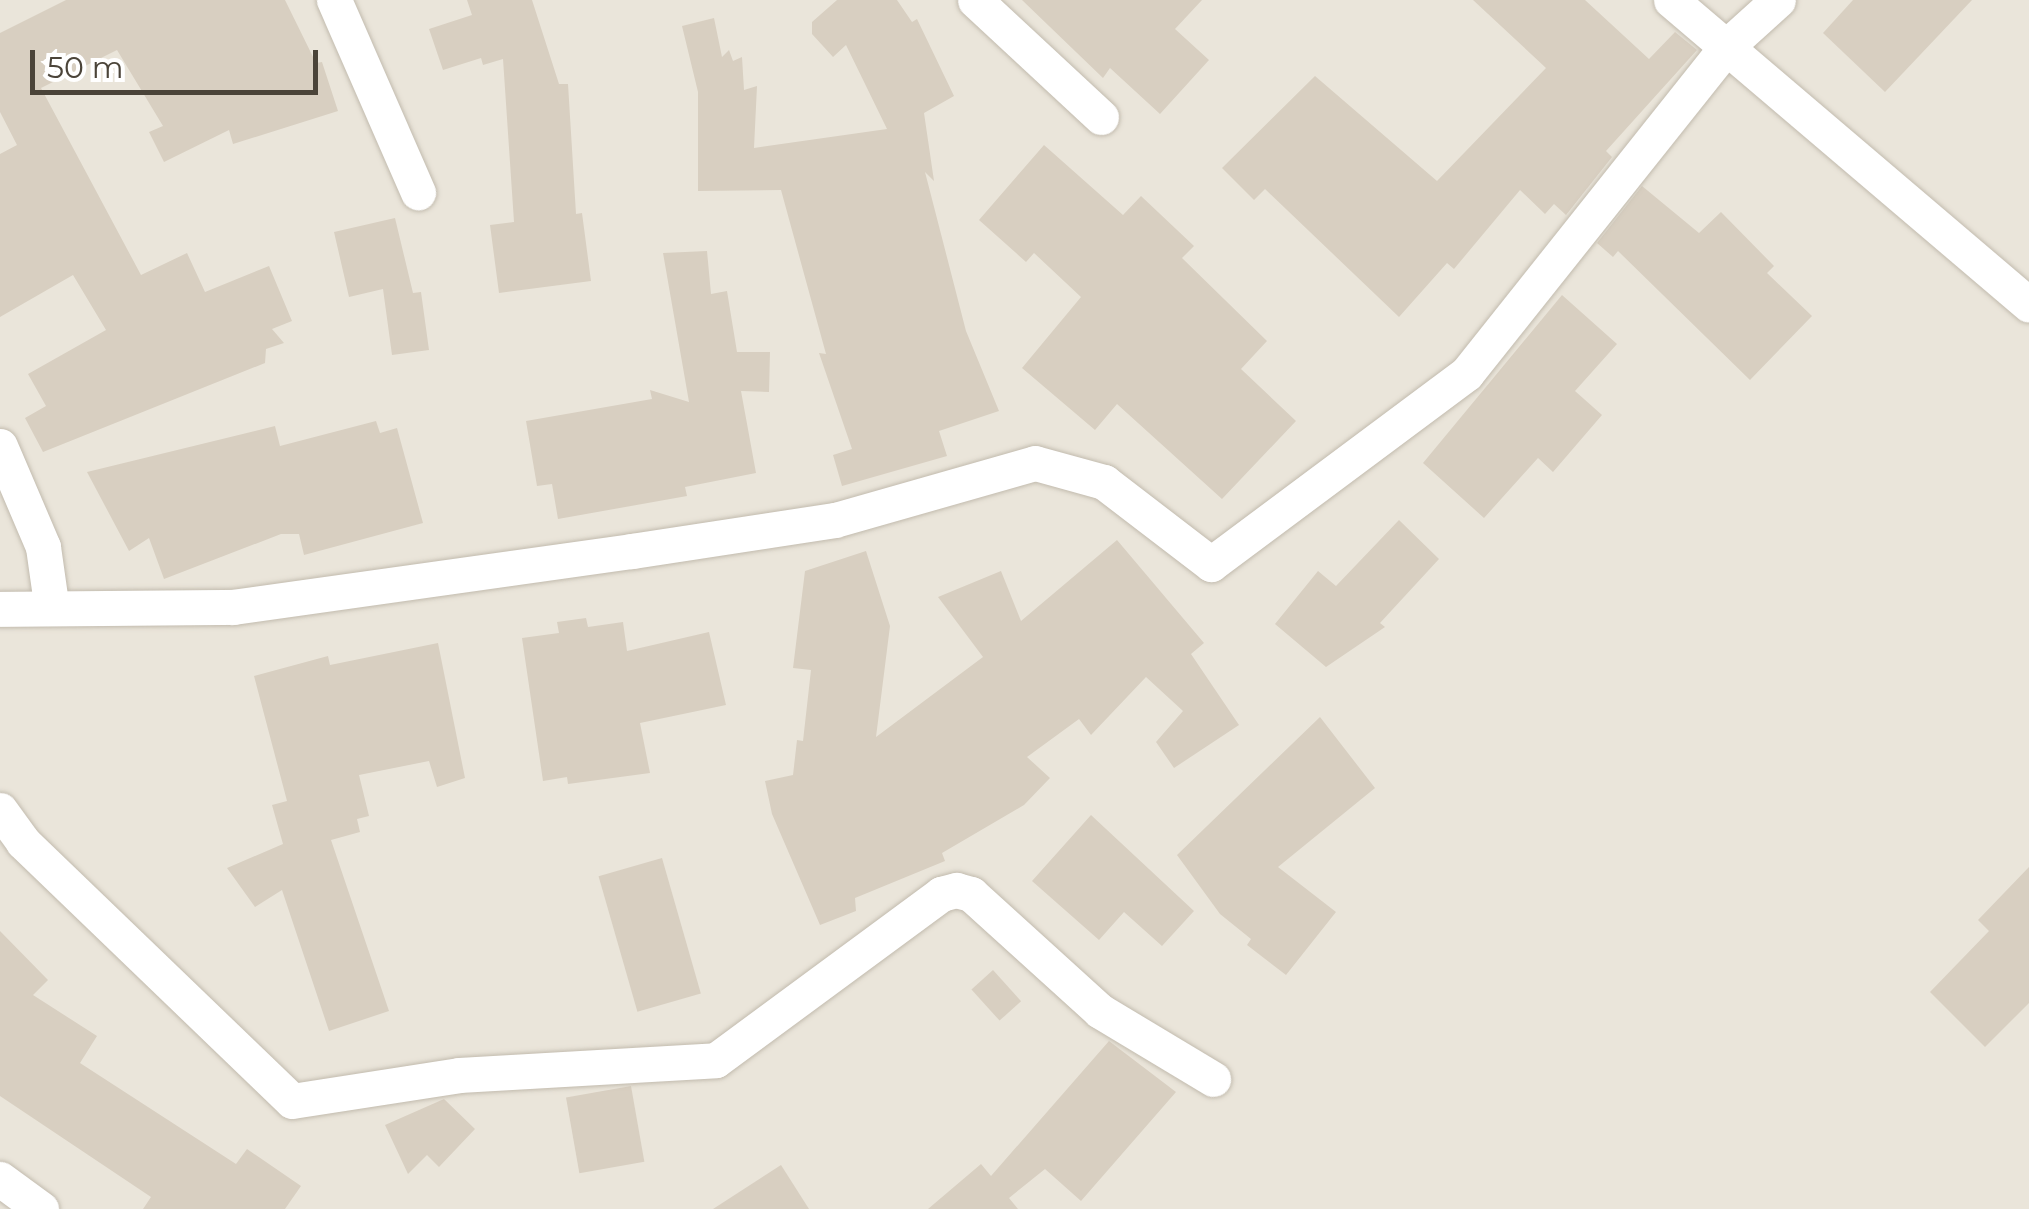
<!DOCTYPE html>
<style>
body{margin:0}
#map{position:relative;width:2029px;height:1209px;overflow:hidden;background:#f6f3ec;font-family:Montserrat,sans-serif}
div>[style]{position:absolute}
.residential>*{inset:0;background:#eae5da;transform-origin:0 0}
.building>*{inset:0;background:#d8cfc1;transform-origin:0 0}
.roads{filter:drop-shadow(0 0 2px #c2bbae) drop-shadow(0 0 2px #c2bbae)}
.street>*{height:35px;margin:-17.5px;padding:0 17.5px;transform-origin:17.5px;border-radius:17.5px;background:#fff}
span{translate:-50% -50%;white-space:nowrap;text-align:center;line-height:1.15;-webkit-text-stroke:10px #fff;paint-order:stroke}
.scale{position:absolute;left:30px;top:50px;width:288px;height:45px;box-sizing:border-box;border:5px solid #4b4439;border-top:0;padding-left:12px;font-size:30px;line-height:35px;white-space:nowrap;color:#4b4439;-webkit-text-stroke:8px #fff;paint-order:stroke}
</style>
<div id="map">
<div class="residential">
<i style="left:0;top:0;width:2029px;height:1209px"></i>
</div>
<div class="building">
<i style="clip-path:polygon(66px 0,285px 0,316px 63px,322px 62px,338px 111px,233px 144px,229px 130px,164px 162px,149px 132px,163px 126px,117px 50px,41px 88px,141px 275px,187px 253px,205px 292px,269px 266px,292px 321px,272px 329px,284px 343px,266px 349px,265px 363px,43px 452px,25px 418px,46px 406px,28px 374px,106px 330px,73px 275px,0 317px,0 154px,17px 145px,0 112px,0 33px)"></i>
<i style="clip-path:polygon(467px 0,532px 0,559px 84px,568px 84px,576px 214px,582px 213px,591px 281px,499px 293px,490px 225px,514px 222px,503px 59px,483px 65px,481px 58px,443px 70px,429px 29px,472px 15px)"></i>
<i style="clip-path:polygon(837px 0,897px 0,912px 22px,917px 19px,954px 96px,924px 113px,934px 181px,925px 172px,966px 331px,999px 411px,939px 431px,947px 456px,842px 486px,833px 455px,852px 449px,819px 353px,826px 354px,781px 190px,698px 191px,698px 92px,682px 26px,714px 18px,722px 57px,729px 50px,733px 61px,742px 57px,744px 90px,757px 86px,754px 148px,887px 129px,846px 45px,833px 57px,812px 34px,812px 22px)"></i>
<i style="clip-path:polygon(1022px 0,1202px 0,1175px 29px,1209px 60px,1160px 114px,1110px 68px,1103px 78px)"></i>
<i style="clip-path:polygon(1473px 0,1585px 0,1649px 59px,1675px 32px,1697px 50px,1606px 151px,1612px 157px,1566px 215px,1554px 204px,1545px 214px,1520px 190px,1454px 269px,1447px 263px,1399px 317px,1265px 189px,1254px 200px,1222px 168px,1315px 76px,1437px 181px,1546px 68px)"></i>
<i style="clip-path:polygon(1853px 0,1972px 0,1885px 92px,1823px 33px)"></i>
<i style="clip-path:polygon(1044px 145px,1123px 215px,1141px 196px,1194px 246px,1182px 258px,1267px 341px,1241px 369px,1296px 421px,1222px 499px,1117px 404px,1095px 430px,1022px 368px,1081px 297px,1034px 253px,1026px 262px,979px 220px)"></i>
<i style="clip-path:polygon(1642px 186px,1699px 233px,1721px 212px,1774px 266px,1767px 273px,1812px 316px,1750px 380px,1618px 251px,1613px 257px,1597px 243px)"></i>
<i style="clip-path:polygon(395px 218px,413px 293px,421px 292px,429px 350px,392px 355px,383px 289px,349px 297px,334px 232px)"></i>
<i style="clip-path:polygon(707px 251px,711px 294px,727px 291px,737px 352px,770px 352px,769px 392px,741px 391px,756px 473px,685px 487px,687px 496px,558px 519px,552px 484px,537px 486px,526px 421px,652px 399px,650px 390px,689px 402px,663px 253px)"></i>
<i style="clip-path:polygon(1562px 295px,1617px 344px,1575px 391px,1602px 415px,1553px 472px,1538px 458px,1484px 518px,1423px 463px)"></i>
<i style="clip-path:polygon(376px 421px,380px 433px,397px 428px,423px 523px,304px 555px,299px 534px,281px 534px,164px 579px,149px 538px,129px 551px,87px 472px,275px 426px,280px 446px)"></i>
<i style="clip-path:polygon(1399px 520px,1439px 559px,1380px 623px,1385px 627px,1326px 667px,1275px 624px,1318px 571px,1336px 586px)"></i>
<i style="clip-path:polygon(1117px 540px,1204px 643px,1191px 654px,1239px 725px,1174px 768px,1156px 742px,1183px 711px,1146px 677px,1091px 735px,1079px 719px,1027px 757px,1050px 778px,1024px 805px,942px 853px,945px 861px,855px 898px,856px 911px,820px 925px,772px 814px,765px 781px,793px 775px,797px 740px,803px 741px,811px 670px,793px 668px,805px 571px,866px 551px,890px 626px,876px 737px,983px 657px,938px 597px,1001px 571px,1021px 621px)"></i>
<i style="clip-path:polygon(586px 618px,588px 627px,623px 622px,627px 651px,709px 632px,726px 705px,640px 723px,650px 773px,568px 784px,567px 777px,543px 781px,522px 638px,559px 633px,557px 622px)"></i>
<i style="clip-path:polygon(438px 643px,465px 778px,437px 787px,429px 761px,359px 775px,369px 816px,357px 819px,360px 832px,331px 840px,389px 1011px,329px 1031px,282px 890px,255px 907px,227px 868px,283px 844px,272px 805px,287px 801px,254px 676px,328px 656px,330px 665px)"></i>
<i style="clip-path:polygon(1320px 717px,1375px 788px,1278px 867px,1336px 912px,1286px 975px,1247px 945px,1251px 939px,1220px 914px,1177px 855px)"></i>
<i style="clip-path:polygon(1091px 815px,1194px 911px,1162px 946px,1124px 912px,1099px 940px,1032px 881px)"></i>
<i style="left:662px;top:858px;width:141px;height:66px;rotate:74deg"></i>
<i style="clip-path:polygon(2029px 867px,2029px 1003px,1985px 1047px,1930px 992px,1989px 931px,1978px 920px)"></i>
<i style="clip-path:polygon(0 931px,48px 980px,33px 995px,97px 1036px,80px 1063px,236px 1164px,247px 1149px,301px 1186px,285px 1209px,143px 1209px,151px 1197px,0 1096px)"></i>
<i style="left:993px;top:970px;width:42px;height:29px;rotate:48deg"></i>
<i style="clip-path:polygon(1109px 1041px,1176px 1092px,1081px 1201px,1045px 1169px,1009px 1198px,1018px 1209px,928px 1209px,981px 1164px,991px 1176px)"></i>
<i style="left:631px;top:1086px;width:77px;height:66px;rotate:80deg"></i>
<i style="clip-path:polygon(444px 1099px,475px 1129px,439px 1167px,427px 1155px,408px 1174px,385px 1125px)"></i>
<i style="clip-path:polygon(781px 1165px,809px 1209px,713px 1209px)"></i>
</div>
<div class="roads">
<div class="street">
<i style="left:334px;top:0;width:210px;rotate:66.4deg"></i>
<i style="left:975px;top:0;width:172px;rotate:42.9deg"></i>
<i style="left:1671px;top:0;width:470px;rotate:40.4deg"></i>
<i style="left:0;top:446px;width:110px;rotate:66.9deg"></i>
<i style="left:43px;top:547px;width:57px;rotate:81.9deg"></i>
<i style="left:0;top:609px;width:233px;rotate:-0.5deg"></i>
<i style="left:233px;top:607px;width:403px;rotate:-8deg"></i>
<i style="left:632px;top:551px;width:205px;rotate:-8.7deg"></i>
<i style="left:835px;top:520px;width:208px;rotate:-15.9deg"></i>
<i style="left:1035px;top:463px;width:72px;rotate:15.4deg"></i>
<i style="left:1104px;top:482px;width:135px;rotate:37.5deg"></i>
<i style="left:1211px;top:564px;width:319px;rotate:-36.7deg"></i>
<i style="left:1467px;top:373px;width:416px;rotate:-51.5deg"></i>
<i style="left:1726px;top:47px;width:70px;rotate:-42.1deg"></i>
<i style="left:0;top:810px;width:39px;rotate:54deg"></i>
<i style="left:23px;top:842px;width:373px;rotate:43.9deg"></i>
<i style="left:292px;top:1101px;width:169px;rotate:-8.8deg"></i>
<i style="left:459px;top:1075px;width:257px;rotate:-3.3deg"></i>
<i style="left:716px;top:1060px;width:280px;rotate:-36.4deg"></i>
<i style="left:941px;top:894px;width:16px;rotate:-15deg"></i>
<i style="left:956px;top:890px;width:16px;rotate:15deg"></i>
<i style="left:971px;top:894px;width:174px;rotate:42.2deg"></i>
<i style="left:1100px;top:1011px;width:132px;rotate:31deg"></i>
<i style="left:0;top:1179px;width:51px;rotate:36.2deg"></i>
</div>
</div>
<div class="scale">50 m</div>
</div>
